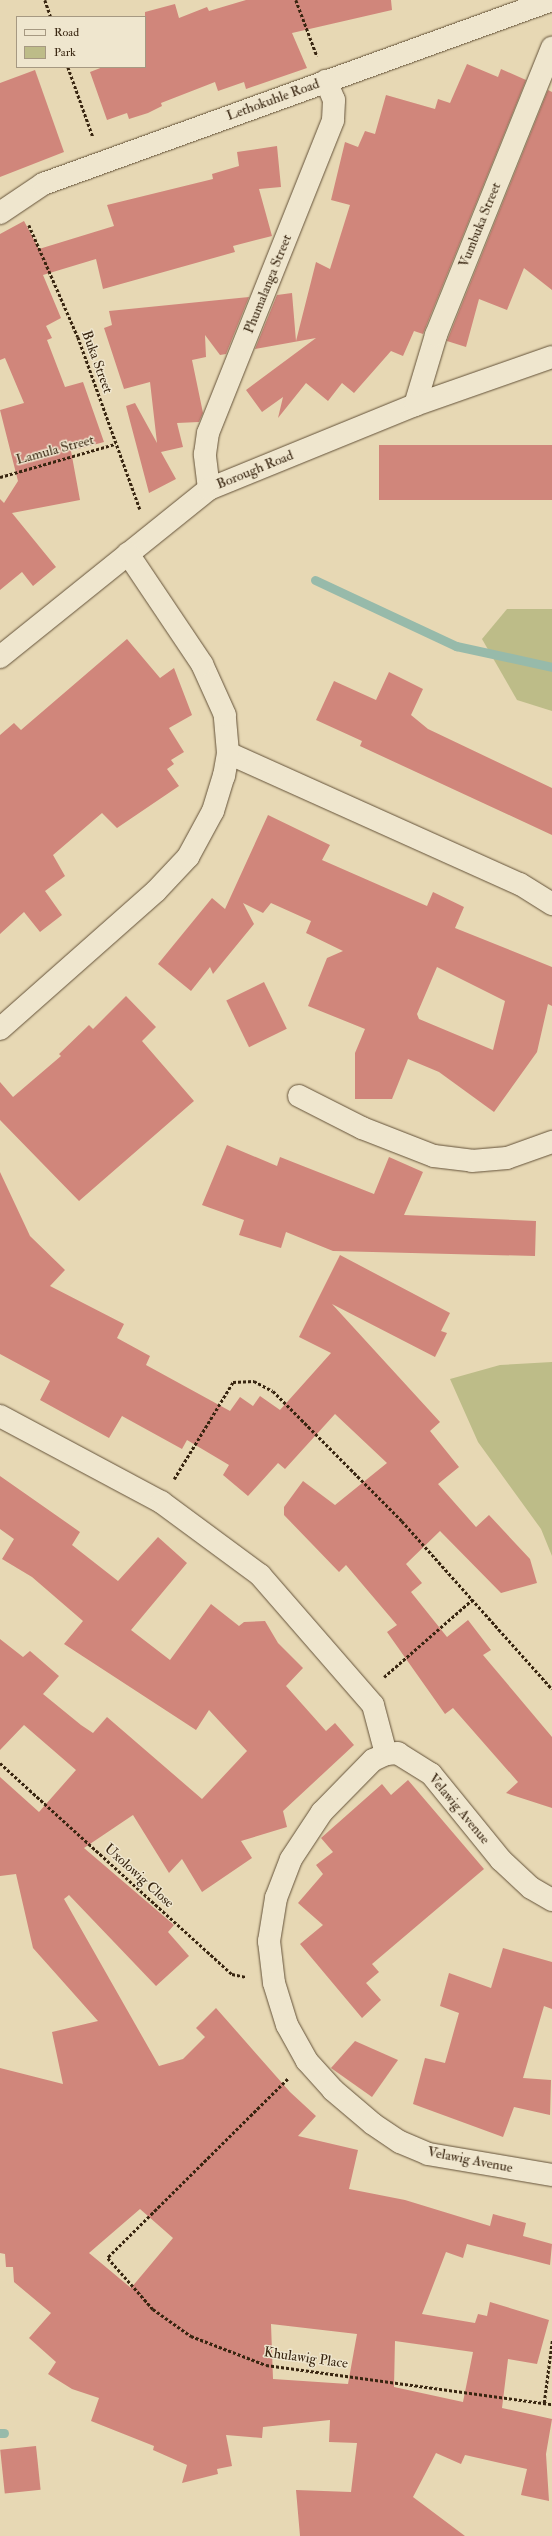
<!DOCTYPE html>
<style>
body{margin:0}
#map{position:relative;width:552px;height:2536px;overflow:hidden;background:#e7d8b4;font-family:"IM FELL Double Pica",serif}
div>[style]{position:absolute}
.green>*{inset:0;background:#bdbc88}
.stream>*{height:9px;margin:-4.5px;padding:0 4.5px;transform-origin:4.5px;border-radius:4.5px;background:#97baaa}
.building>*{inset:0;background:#d0867b;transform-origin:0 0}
.path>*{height:2.5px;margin-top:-1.25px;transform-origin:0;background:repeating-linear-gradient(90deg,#382510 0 3px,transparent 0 5px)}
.roads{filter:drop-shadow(0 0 1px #645239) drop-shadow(0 0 1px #645239)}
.minor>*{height:22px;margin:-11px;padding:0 11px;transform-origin:11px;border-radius:11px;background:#efe6ce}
span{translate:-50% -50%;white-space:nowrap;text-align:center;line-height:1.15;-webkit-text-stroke:3px #efe6ce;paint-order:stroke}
.street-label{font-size:14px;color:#382510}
.legend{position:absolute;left:16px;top:16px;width:130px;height:52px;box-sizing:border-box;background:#efe6ce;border:1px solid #a69982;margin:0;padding:5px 7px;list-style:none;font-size:12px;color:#382510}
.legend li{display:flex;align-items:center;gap:8px;height:20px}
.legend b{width:20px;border:1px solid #a69982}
</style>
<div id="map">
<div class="green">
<i style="clip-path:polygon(507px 609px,552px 609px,552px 711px,517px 700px,482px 639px)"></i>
<i style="clip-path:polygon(552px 1362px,552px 1556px,541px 1529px,478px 1442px,450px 1379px,500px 1365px)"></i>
</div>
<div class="stream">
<i style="left:315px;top:580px;width:156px;rotate:25.1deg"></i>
<i style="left:456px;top:646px;width:98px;rotate:12.3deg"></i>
<i style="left:0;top:2433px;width:4px"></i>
</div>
<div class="building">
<i style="clip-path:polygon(246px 0,391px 0,392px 10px,292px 33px,307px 68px,246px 89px,244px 82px,218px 91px,215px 82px,161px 103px,162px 106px,148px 113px,129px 119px,127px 113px,107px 120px,90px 72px,103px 67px,145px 67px,145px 12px,175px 4px,179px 18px,207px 7px,209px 11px)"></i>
<i style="clip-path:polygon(467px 64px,498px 77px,501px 69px,526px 80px,423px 334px,414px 331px,403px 356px,391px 351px,354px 393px,342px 383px,328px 401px,306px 383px,278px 418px,283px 397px,262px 412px,246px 390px,316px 338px,255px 349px,277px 295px,292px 293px,296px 341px,316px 262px,330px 269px,350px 205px,331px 200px,345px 142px,358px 147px,365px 131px,375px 134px,386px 95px,435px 109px,438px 99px,450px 103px)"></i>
<i style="clip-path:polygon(35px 70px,64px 152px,0 177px,0 83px)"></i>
<i style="clip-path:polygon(548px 90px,552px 92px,552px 290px,524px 268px,507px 310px,479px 299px,466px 347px,447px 341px)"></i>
<i style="clip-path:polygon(277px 146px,281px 187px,259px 189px,272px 236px,233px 246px,235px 252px,103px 289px,96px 259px,43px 275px,61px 318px,46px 326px,52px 338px,47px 340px,65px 387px,83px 382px,104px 442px,71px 451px,80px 500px,12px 513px,56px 567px,33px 586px,22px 572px,0 590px,0 499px,4px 503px,18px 481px,0 410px,24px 403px,5px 358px,0 360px,0 234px,24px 221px,39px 249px,114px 226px,107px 205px,213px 179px,212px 174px,239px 166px,237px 152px)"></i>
<i style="clip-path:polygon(249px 297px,226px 354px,220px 355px,205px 335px,206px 357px,192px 360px,203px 413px,199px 422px,177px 423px,183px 447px,161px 452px,176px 479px,149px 493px,126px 406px,135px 403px,157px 443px,150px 382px,124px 389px,104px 328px,112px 325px,109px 311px)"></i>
<i style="left:552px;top:445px;width:55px;height:173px;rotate:90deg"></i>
<i style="clip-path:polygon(127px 639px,160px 678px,174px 668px,192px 715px,169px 728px,184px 752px,171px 760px,174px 764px,167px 769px,179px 786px,117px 828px,102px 813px,53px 855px,65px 876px,45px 891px,62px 915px,40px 932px,24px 912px,0 934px,0 735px,14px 723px,21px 730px)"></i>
<i style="clip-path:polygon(389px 672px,423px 689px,411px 715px,428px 729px,552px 788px,552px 835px,360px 746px,362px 741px,316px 720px,334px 681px,376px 700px)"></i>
<i style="clip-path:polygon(evenodd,268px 815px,330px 845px,322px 860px,427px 906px,433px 892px,464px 907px,455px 928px,552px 967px,552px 1006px,548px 1004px,537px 1052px,494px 1112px,439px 1072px,408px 1059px,392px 1099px,355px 1099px,355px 1053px,365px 1029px,308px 1006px,327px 958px,343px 951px,306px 933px,311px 921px,271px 903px,263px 913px,243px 903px,254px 924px,213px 974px,210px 967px,191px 991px,158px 964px,212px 898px,225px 909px,268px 815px,437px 967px,505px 1001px,493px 1050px,419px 1019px,417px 1014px,437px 967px)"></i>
<i style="left:264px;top:982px;width:52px;height:42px;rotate:64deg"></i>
<i style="clip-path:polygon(126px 996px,156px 1027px,142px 1041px,194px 1101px,79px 1201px,0 1120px,0 1082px,13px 1097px,61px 1056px,59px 1054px,89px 1025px,93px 1029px)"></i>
<i style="clip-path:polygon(227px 1145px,277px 1166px,280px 1157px,374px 1194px,389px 1157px,423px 1172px,404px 1215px,536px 1221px,535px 1256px,333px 1251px,286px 1232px,281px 1248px,239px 1235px,244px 1220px,202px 1205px)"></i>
<i style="clip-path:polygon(0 1172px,30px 1236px,65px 1270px,50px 1286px,124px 1324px,117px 1338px,150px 1356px,146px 1365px,230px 1411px,240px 1397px,253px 1406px,260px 1396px,280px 1410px,331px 1353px,299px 1337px,340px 1255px,450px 1313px,441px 1331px,447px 1333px,435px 1357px,332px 1304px,440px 1422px,430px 1431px,459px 1467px,438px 1484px,476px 1527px,489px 1515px,530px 1559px,537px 1583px,501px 1593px,440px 1531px,406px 1564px,422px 1583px,411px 1592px,447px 1637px,468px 1620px,491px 1650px,483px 1655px,552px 1737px,552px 1808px,506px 1793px,518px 1782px,453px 1708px,445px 1714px,387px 1632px,397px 1625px,346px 1565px,339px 1572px,284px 1515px,284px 1507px,303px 1481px,335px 1505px,387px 1463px,335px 1414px,285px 1469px,278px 1463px,248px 1496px,223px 1475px,229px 1465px,187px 1440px,182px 1449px,122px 1416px,109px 1438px,40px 1400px,50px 1381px,0 1354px)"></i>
<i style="clip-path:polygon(evenodd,0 1476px,80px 1532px,72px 1545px,118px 1581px,158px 1537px,187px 1563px,131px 1630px,170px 1660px,211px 1604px,239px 1626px,244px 1622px,265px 1621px,278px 1643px,303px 1668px,286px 1686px,326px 1731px,335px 1723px,354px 1745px,283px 1811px,287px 1827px,241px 1841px,252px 1858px,202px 1892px,182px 1859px,169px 1873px,133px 1815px,84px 1848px,174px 1925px,168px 1932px,189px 1956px,156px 1986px,69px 1895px,64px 1899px,159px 2066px,183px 2059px,205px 2037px,196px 2028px,216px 2008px,290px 2092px,316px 2116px,298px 2136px,358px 2150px,349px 2189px,405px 2200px,490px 2226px,493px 2214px,526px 2223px,523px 2236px,552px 2244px,550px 2265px,467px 2244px,463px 2258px,446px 2252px,422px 2314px,475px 2323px,478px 2314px,487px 2316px,490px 2302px,549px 2320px,537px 2364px,508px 2359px,502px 2408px,552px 2419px,546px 2454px,549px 2501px,521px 2495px,527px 2469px,465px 2455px,461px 2464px,436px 2453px,413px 2497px,465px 2536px,300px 2536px,296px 2490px,351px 2492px,357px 2443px,329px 2442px,330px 2420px,263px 2427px,262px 2438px,226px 2435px,232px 2466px,217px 2469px,218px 2474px,182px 2483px,187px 2465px,153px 2450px,154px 2446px,91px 2421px,99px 2398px,72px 2389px,48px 2374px,56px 2362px,29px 2338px,51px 2313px,14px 2282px,13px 2267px,6px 2267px,5px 2254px,0 2253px,0 2068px,63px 2084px,52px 2032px,98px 2021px,33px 1948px,16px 1874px,0 1876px,0 1777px,39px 1812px,76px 1770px,24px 1725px,0 1750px,0 1639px,23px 1657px,30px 1651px,59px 1676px,43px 1694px,81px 1725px,93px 1733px,107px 1717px,202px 1799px,247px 1751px,209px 1710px,196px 1730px,64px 1644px,83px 1621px,32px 1577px,2px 1559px,14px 1539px,0 1529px,0 1476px,140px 2209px,173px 2238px,131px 2288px,89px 2253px,140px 2209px,0 1476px,271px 2324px,357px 2334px,348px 2384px,273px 2379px,271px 2324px,0 1476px,395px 2341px,473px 2352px,463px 2402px,394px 2387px,395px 2341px)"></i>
<i style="clip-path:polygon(408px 1780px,484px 1869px,372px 1964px,379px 1972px,366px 1983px,381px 2000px,362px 2018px,300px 1944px,323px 1925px,298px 1903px,323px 1874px,316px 1865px,333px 1852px,321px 1838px,382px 1784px,391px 1795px)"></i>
<i style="clip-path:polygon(503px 1948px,552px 1962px,552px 2009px,544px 2006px,523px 2078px,551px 2080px,550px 2115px,514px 2107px,503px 2137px,413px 2104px,425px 2058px,445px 2063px,459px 2013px,440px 2006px,449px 1973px,491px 1988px)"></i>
<i style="clip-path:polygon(355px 2041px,398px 2060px,372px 2097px,331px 2068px)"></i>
<i style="left:36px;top:2446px;width:44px;height:36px;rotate:84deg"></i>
</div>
<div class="path">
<i style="left:45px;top:0;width:18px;rotate:71deg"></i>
<i style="left:296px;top:0;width:60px;rotate:69.4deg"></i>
<i style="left:68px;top:67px;width:74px;rotate:70.3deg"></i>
<i style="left:29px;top:225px;width:122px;rotate:66.4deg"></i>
<i style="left:78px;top:337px;width:183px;rotate:70.2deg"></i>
<i style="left:0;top:477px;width:120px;rotate:-16deg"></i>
<i style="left:174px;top:1479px;width:114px;rotate:-58.7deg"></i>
<i style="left:233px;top:1382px;width:21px;rotate:-3deg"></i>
<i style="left:254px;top:1381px;width:21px;rotate:28deg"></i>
<i style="left:273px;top:1391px;width:183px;rotate:45.2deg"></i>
<i style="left:402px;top:1521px;width:225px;rotate:48.2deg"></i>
<i style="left:384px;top:1677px;width:118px;rotate:-41.2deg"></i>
<i style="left:0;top:1763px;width:314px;rotate:42.3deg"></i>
<i style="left:232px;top:1974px;width:14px;rotate:12deg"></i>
<i style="left:288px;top:2079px;width:254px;rotate:135.2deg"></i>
<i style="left:108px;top:2258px;width:68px;rotate:48.6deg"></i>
<i style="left:153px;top:2309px;width:47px;rotate:35.4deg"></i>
<i style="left:191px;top:2336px;width:80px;rotate:21.1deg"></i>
<i style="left:266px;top:2365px;width:289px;rotate:7.8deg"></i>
<i style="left:544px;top:2403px;width:63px;rotate:-82.6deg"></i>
</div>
<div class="roads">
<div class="minor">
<i style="left:0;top:213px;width:52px;rotate:-34deg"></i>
<i style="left:43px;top:184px;width:541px;rotate:-19.87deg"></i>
<i style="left:415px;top:405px;width:73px;rotate:-73.3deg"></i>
<i style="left:436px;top:335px;width:310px;rotate:-68deg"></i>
<i style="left:209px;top:489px;width:35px;rotate:-97deg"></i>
<i style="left:205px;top:454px;width:21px;rotate:-82deg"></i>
<i style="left:208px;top:433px;width:337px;rotate:-68.2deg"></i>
<i style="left:333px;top:120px;width:20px;rotate:-87deg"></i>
<i style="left:334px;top:100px;width:21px;rotate:-113deg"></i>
<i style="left:0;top:657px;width:268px;rotate:-38.8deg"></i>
<i style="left:209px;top:489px;width:222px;rotate:-22.2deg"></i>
<i style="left:415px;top:405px;width:145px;rotate:-19.3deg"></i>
<i style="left:228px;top:753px;width:320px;rotate:24.2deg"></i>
<i style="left:520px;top:884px;width:38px;rotate:32deg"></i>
<i style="left:0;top:1029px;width:208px;rotate:-41.5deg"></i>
<i style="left:156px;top:891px;width:47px;rotate:-46.7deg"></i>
<i style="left:188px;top:857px;width:52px;rotate:-61.5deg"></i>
<i style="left:213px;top:811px;width:37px;rotate:-73deg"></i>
<i style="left:224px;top:776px;width:23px;rotate:-80deg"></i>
<i style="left:228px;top:753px;width:38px;rotate:-95deg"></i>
<i style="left:225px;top:715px;width:56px;rotate:-114.3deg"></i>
<i style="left:202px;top:664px;width:133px;rotate:-123.9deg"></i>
<i style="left:299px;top:1096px;width:71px;rotate:26.9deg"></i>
<i style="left:362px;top:1128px;width:77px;rotate:21.3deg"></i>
<i style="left:434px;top:1156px;width:38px;rotate:7deg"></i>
<i style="left:472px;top:1161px;width:35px;rotate:-5deg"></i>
<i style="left:507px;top:1158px;width:48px;rotate:-19.6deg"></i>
<i style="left:0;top:1416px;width:183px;rotate:28.1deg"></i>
<i style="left:161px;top:1502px;width:123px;rotate:36.4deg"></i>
<i style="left:260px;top:1575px;width:172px;rotate:49deg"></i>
<i style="left:373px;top:1705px;width:51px;rotate:75.1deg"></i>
<i style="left:552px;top:1900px;width:24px;rotate:-150deg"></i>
<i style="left:531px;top:1888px;width:41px;rotate:-137deg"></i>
<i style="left:501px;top:1860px;width:111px;rotate:-129.1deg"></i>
<i style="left:431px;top:1774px;width:39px;rotate:-148deg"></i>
<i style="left:398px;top:1753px;width:12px;rotate:175deg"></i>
<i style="left:386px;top:1754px;width:14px;rotate:155deg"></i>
<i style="left:373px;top:1760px;width:73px;rotate:134.4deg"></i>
<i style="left:322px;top:1812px;width:56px;rotate:123.4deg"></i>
<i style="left:291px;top:1859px;width:42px;rotate:111deg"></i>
<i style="left:276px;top:1898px;width:44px;rotate:99.2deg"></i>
<i style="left:269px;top:1941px;width:42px;rotate:83.2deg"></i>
<i style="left:274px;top:1983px;width:44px;rotate:72.8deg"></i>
<i style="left:287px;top:2025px;width:41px;rotate:60.9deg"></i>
<i style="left:307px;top:2061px;width:39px;rotate:48deg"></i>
<i style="left:333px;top:2090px;width:52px;rotate:40.4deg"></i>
<i style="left:373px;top:2124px;width:32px;rotate:34deg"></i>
<i style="left:400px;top:2142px;width:30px;rotate:23deg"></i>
<i style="left:428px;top:2154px;width:126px;rotate:9.6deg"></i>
</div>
</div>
<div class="street-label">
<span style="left:273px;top:100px;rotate:-20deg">Lethokuhle Road</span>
<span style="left:480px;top:225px;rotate:-68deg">Vumbuka Street</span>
<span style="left:268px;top:284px;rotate:-68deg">Phumalanga Street</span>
<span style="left:97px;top:362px;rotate:70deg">Buka Street</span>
<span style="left:55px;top:450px;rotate:-15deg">Lamula Street</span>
<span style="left:255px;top:470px;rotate:-22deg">Borough Road</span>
<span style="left:459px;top:1809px;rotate:50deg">Velawig Avenue</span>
<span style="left:139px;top:1876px;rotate:42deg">Uxolowig Close</span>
<span style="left:470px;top:2160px;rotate:11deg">Velawig Avenue</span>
<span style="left:306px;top:2358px;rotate:8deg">Khulawig Place</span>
</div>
<ul class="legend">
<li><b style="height:5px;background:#efe6ce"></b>Road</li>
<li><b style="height:11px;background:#bdbc88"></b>Park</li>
</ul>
</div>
